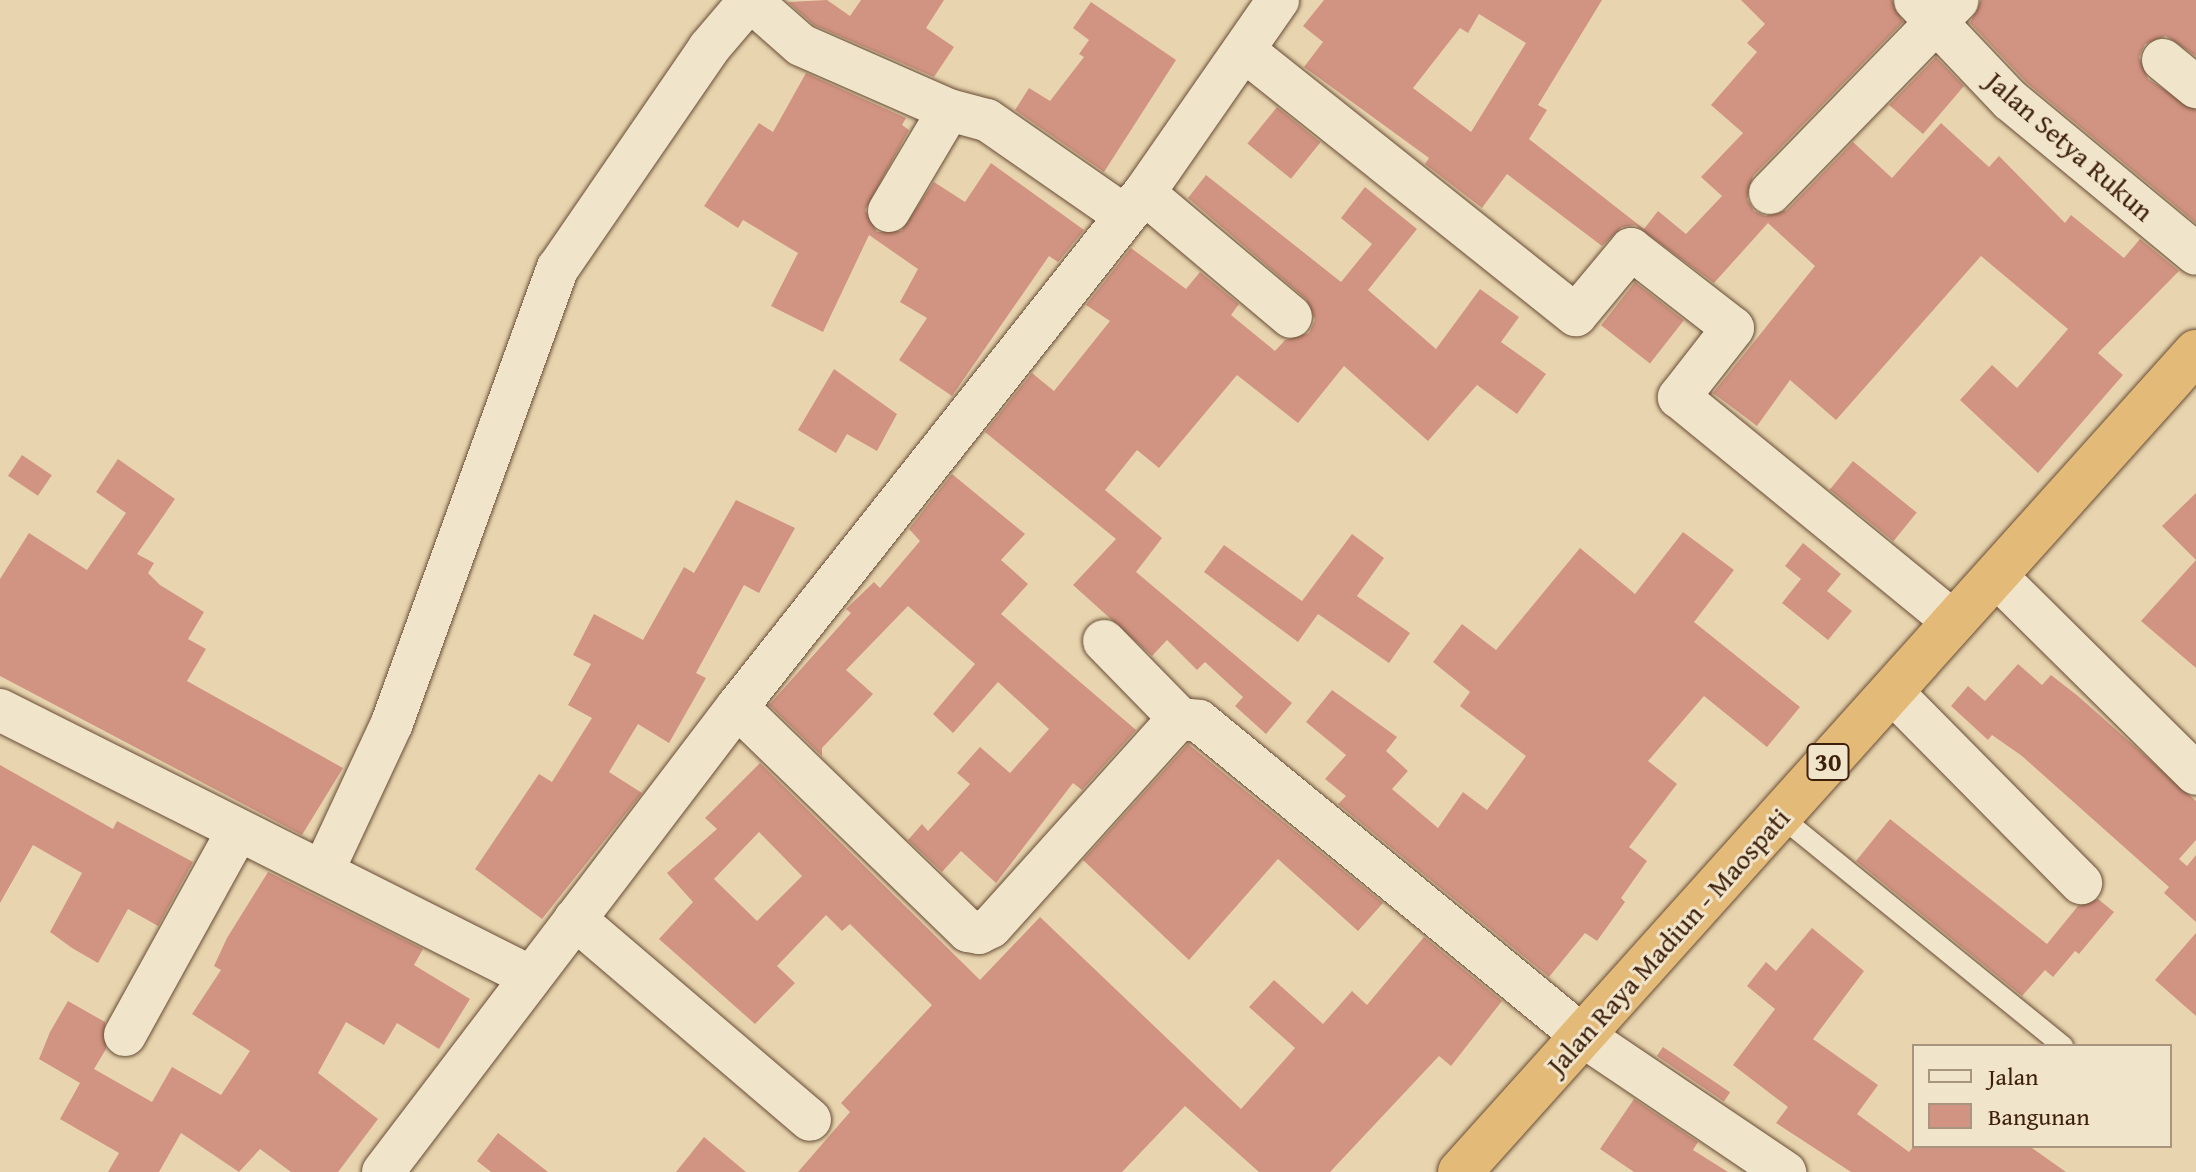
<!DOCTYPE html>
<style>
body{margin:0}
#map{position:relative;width:2196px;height:1172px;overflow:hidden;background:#e8d5af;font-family:"Gentium Book Plus",serif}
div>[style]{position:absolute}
.building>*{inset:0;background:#d29482;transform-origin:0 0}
.roads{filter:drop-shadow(0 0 2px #684c35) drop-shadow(0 0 2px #684c35)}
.service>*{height:20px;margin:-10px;padding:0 10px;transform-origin:10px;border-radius:10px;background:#f0e4cb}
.minor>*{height:42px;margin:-21px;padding:0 21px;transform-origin:21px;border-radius:21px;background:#f0e4cb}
.trunk>*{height:44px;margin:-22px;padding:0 22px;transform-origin:22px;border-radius:22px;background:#e4ba78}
span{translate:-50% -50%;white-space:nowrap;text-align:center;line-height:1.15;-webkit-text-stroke:6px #f0e4cb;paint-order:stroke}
.shield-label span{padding:2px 6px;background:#f0e4cb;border:2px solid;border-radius:6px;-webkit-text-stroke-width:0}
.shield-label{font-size:26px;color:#3e1f0c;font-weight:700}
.street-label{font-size:28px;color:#3e1f0c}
.legend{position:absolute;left:1912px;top:1044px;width:260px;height:104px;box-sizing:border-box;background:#f0e4cb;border:2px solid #a9957f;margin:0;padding:10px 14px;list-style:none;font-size:24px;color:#3e1f0c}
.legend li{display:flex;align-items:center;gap:16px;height:40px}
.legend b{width:40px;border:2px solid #a9957f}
</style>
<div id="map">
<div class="building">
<i style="clip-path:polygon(827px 0,850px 16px,861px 0,944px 0,926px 28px,954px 47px,934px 77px,814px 25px,788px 2px)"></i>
<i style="clip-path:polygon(evenodd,1324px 0,1602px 0,1538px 105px,1547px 110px,1529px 139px,1644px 229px,1658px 211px,1686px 234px,1722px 196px,1701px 177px,1743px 133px,1711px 105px,1757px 52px,1747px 43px,1765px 24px,1741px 0,1892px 0,1903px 22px,1753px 176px,1747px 199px,1754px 211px,1765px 216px,1787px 210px,1853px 142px,1892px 178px,1941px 123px,1989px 167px,1999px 156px,2065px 223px,2071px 215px,2124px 258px,2140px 239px,2179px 271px,2098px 353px,2123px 375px,2038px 473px,1960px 400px,1992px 365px,2017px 388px,2068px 329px,1981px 256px,1836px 420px,1790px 380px,1757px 426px,1713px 393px,1815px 266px,1768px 223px,1714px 283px,1635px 225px,1622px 227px,1602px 246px,1507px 174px,1482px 208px,1425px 164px,1429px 158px,1304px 67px,1323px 42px,1303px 26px,1324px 0,1479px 14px,1526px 43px,1471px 132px,1413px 88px,1460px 28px,1468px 33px,1479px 14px)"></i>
<i style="clip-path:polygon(1981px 0,2196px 0,2196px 56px,2166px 36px,2145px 44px,2139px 57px,2148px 79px,2196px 110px,2196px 223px,2026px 82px,1970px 23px)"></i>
<i style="clip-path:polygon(1091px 2px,1176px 60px,1104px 172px,1015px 110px,1029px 88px,1050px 101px,1084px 57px,1079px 54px,1089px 40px,1073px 28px)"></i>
<i style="clip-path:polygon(1936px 57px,1964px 86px,1923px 134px,1889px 105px)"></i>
<i style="clip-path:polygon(806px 73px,906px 118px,902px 125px,909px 130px,865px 210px,877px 232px,901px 231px,934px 182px,965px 202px,991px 163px,1084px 230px,1058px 262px,1049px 256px,952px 396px,899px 360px,927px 318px,900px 302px,918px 269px,869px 235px,823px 332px,771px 306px,798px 253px,743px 220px,738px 228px,704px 206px,759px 123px,773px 132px)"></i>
<i style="left:1277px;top:107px;width:56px;height:47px;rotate:39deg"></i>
<i style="clip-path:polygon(1206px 175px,1341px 282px,1372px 244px,1341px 218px,1365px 187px,1417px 229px,1368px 290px,1436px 349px,1480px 289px,1519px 317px,1501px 342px,1546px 374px,1517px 414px,1477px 385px,1428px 441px,1344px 366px,1298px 423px,1237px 375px,1159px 468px,1137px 450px,1105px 490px,1162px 538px,1136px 572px,1292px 703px,1266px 734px,1235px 706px,1243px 697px,1205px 662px,1197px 670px,1167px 640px,1152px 656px,1073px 585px,1116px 539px,985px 432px,1032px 373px,1054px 391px,1110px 321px,1086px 305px,1131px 248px,1186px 289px,1200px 272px,1239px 304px,1231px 315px,1275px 351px,1285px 340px,1309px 333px,1315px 320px,1306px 299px,1188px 198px)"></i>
<i style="left:1635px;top:282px;width:62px;height:55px;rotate:38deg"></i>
<i style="clip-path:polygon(834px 369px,897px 414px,877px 451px,847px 434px,836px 453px,798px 430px)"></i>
<i style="left:22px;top:455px;width:36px;height:25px;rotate:34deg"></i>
<i style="clip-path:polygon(118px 459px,175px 499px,137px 554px,154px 563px,148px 573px,160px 585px,204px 612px,188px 639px,206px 649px,187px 681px,343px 768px,302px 835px,0 676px,0 579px,29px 533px,87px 570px,126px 513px,96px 492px)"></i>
<i style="left:1853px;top:461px;width:82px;height:37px;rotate:39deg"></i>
<i style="clip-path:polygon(952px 474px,1025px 534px,1001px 560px,1028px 584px,1001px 614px,1136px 730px,1082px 790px,1073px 783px,996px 883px,961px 851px,942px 872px,908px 840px,922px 824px,928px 831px,970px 784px,957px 773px,980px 747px,1010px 773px,1049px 729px,998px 682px,953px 733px,933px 714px,975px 664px,908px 606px,846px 670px,873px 694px,822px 748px,822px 756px,769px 705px,851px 613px,846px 609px,874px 582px,880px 588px,920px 541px,909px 529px)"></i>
<i style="clip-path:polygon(2196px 493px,2196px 668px,2141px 621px,2196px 560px,2162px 526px)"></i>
<i style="clip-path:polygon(736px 500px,795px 528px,759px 593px,744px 585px,696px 673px,706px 678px,669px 743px,638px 724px,609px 772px,642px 793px,542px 919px,475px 869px,539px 774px,552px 782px,592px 718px,568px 705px,591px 664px,573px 655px,594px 614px,643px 640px,684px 567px,694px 573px)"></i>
<i style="clip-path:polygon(1683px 532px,1734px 570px,1694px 622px,1800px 707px,1767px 747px,1704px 696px,1648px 761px,1677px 784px,1629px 847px,1647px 861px,1621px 898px,1625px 902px,1597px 941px,1585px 933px,1549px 977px,1338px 804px,1346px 796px,1325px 779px,1346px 755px,1306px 722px,1332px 690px,1397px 737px,1386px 751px,1408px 771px,1392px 789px,1438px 828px,1463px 792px,1487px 810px,1526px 756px,1460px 706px,1470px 692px,1433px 662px,1462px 624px,1496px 650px,1580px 548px,1635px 594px)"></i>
<i style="clip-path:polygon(1352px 534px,1384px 558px,1357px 596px,1410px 633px,1389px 663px,1318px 614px,1298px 642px,1204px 572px,1224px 545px,1302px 601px)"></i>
<i style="clip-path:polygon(1803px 543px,1841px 574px,1827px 591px,1852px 611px,1828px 640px,1782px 603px,1801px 579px,1785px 566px)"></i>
<i style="clip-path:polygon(2018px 664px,2042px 685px,2051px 675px,2078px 696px,2196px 801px,2196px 840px,2179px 859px,2187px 866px,2196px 855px,2196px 922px,2164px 893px,2169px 887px,2022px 756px,1992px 735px,1988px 740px,1951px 706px,1968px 686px,1985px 701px)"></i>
<i style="clip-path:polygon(1188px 744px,1383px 903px,1358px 931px,1278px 859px,1189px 960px,1083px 860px)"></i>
<i style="clip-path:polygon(evenodd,760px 763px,980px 980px,1040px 917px,1241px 1109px,1295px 1048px,1249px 1007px,1274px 980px,1323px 1024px,1352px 991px,1367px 1005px,1424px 937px,1502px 1001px,1451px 1066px,1439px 1056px,1330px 1172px,1259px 1172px,1185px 1106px,1122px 1172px,798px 1172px,850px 1112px,841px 1103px,932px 1005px,850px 924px,842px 931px,826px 915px,777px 966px,795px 983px,755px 1024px,659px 939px,693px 902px,667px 873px,717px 829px,705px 818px,760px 763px,759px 832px,802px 876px,757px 921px,714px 879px,759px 832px)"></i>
<i style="clip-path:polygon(0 765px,113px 829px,117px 821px,193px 862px,158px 926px,128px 909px,98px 963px,72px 948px,50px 932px,82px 873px,33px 845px,0 903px)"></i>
<i style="clip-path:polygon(1890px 819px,2047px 944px,2078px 906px,2098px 899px,2114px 912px,2079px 954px,2075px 951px,2053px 977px,2045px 970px,2022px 996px,1856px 861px)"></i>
<i style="clip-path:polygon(268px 872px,423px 949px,414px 965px,470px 999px,439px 1049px,397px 1023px,384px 1045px,346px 1022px,318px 1073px,378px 1119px,338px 1172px,291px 1172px,260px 1149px,239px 1172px,181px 1133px,159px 1172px,108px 1172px,119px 1153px,60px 1119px,80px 1083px,39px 1059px,50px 1032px,68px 1001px,105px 1022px,106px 1049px,94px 1069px,152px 1102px,172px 1067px,221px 1095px,250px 1051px,192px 1014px,221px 970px,214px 966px,227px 938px)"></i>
<i style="clip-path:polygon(1812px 928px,1864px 971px,1813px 1039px,1878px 1085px,1857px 1114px,1909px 1152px,1914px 1146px,2029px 1146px,2066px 1172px,1851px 1172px,1776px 1123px,1788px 1107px,1733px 1065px,1775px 1009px,1747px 986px,1766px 962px,1776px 971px)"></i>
<i style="clip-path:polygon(2196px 933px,2196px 1016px,2155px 980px)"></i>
<i style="left:1663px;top:1047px;width:81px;height:11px;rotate:34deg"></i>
<i style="clip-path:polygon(1634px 1099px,1698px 1142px,1693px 1150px,1728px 1172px,1634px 1172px,1600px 1149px)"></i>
<i style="clip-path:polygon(498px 1133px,548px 1172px,491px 1172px,477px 1161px)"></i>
<i style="clip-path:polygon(704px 1137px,746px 1172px,676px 1172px)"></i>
</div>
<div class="roads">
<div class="service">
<i style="left:1780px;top:816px;width:365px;rotate:39.1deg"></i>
</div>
<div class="minor">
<i style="left:750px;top:0;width:68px;rotate:41.4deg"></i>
<i style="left:801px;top:45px;width:162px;rotate:23.7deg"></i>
<i style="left:949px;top:110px;width:39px;rotate:15deg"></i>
<i style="left:987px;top:120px;width:168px;rotate:34.8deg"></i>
<i style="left:1915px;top:0;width:138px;rotate:46.5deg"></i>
<i style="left:2010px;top:100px;width:241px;rotate:39.6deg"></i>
<i style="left:1246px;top:52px;width:422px;rotate:38.6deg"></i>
<i style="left:1576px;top:315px;width:86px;rotate:-50.2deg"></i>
<i style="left:1631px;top:249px;width:129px;rotate:37.8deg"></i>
<i style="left:1733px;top:328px;width:88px;rotate:128deg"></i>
<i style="left:1679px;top:397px;width:354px;rotate:39.3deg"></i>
<i style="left:2163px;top:60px;width:43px;rotate:39.3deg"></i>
<i style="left:1144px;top:193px;width:192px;rotate:40.1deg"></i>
<i style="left:1770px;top:193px;width:269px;rotate:-45.8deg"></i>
<i style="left:889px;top:211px;width:117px;rotate:-59.3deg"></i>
<i style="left:1996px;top:576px;width:281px;rotate:44.7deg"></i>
<i style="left:1104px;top:641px;width:109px;rotate:45.7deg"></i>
<i style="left:1892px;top:692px;width:269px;rotate:45.3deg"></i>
<i style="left:737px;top:707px;width:322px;rotate:44.1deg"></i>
<i style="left:968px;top:931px;width:11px;rotate:10deg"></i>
<i style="left:979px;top:933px;width:13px;rotate:-27deg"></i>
<i style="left:991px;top:927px;width:266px;rotate:-48deg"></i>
<i style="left:1169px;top:729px;width:15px;rotate:-42deg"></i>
<i style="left:1180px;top:719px;width:19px;rotate:6deg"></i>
<i style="left:1199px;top:721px;width:497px;rotate:39.4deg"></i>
<i style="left:1583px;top:1036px;width:244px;rotate:34deg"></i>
<i style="left:0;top:710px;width:594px;rotate:26.69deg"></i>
<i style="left:324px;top:869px;width:161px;rotate:-65deg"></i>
<i style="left:392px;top:723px;width:484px;rotate:-70deg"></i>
<i style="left:558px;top:268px;width:267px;rotate:-55.5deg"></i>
<i style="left:709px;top:48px;width:62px;rotate:-49.6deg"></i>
<i style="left:575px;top:919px;width:309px;rotate:40.5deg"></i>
<i style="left:125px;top:1035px;width:234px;rotate:-61.1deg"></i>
<i style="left:383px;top:1172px;width:584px;rotate:-52.72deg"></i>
<i style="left:737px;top:707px;width:656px;rotate:-51.63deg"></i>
<i style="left:1144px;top:193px;width:235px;rotate:-55.2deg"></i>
</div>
<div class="trunk">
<i style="left:1460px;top:1172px;width:1102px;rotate:-48.09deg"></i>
</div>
</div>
<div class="shield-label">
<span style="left:1828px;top:762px">30</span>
</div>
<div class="street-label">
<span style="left:2070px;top:146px;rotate:41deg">Jalan Setya Rukun</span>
<span style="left:1668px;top:941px;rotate:-48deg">Jalan Raya Madiun - Maospati</span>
</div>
<ul class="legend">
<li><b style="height:10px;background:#f0e4cb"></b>Jalan</li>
<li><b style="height:22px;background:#d29482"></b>Bangunan</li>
</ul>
</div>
